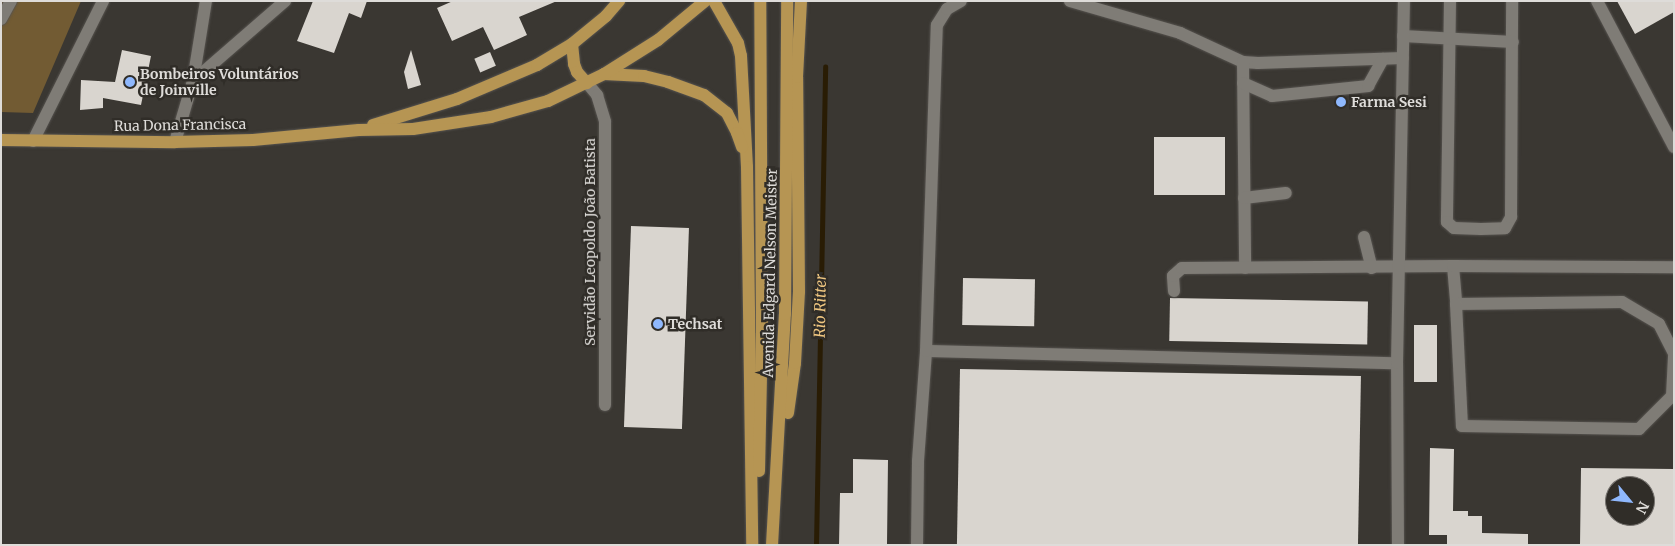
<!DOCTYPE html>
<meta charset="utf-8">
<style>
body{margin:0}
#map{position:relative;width:1675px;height:546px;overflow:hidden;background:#3a3732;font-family:Merriweather,serif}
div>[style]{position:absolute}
.green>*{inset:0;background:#725b33}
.stream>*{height:4.5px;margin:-2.25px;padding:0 2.25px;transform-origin:2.25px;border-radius:2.25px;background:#291c04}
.building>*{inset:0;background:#d9d5cf;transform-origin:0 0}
.roads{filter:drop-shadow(0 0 1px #56534f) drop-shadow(0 0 1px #56534f)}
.minor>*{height:12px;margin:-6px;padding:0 6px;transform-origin:6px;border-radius:6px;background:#7f7c76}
.major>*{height:12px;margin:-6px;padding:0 6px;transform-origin:6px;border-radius:6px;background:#b69553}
.dots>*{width:14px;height:14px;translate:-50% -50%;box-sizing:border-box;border:2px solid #302d28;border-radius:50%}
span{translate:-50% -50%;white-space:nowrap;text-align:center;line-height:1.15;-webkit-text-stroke:5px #302d28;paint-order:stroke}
.poi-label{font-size:14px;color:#dedcd9;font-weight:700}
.left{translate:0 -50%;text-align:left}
.street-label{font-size:14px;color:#dedcd9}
.water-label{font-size:15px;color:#efc680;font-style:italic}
.frame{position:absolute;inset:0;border:2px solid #dedcd9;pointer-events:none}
.north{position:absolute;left:1605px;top:476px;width:50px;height:50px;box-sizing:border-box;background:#302d28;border:1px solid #76736f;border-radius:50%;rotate:118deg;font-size:14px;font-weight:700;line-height:20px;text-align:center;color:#dedcd9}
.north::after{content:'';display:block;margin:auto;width:18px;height:22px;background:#8fb8fd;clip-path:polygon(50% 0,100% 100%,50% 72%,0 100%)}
</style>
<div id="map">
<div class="green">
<i style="clip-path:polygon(1px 1px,81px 1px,33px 113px,1px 112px)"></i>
</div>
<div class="stream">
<i style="left:816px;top:545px;width:478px;rotate:-88.9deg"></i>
</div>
<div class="building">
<i style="clip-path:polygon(313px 1px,367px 1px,361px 18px,349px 13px,334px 53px,297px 41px)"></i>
<i style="clip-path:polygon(453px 1px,557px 1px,519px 17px,527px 35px,494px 50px,483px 27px,452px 41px,437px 8px)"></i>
<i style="clip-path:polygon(1617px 1px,1674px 1px,1674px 12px,1635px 34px)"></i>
<i style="clip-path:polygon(122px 50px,151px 56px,141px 105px,103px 98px,103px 108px,80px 110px,81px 80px,115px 82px)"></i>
<i style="clip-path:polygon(411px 50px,421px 85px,408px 89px,404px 72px)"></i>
<i style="left:490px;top:52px;width:15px;height:17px;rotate:67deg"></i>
<i style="left:1154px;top:137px;width:71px;height:58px"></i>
<i style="left:631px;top:226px;width:58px;height:201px;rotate:2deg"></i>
<i style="left:963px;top:278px;width:72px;height:47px;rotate:1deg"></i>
<i style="left:1170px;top:298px;width:198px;height:43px;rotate:1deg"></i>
<i style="left:1414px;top:325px;width:23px;height:57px"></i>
<i style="left:960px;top:369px;width:401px;height:176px;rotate:1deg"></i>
<i style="clip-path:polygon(1430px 448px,1454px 449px,1453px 511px,1468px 511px,1468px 516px,1482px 516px,1482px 533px,1528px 534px,1528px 545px,1447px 545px,1447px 535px,1429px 535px)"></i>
<i style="clip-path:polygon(853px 459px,888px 460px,887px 545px,839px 545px,840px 493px,853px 493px)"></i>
<i style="clip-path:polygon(evenodd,1581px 468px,1674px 469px,1674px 545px,1580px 545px,1581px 468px,1615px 486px,1645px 486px,1645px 516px,1615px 516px,1615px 486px)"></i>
</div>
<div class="roads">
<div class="minor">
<i style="left:1070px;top:1px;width:115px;rotate:16.2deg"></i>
<i style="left:1180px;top:33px;width:69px;rotate:24.7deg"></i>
<i style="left:1243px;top:62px;width:15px;rotate:4deg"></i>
<i style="left:1258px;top:63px;width:145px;rotate:-2deg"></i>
<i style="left:1450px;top:1px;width:221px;rotate:90.8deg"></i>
<i style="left:1447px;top:222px;width:9px;rotate:41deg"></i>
<i style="left:1454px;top:228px;width:27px;rotate:2deg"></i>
<i style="left:1481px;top:229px;width:24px;rotate:-2deg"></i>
<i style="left:1505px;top:228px;width:13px;rotate:-61deg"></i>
<i style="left:1511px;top:217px;width:216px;rotate:-89.7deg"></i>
<i style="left:1597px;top:1px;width:165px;rotate:62.2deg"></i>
<i style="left:1px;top:19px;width:21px;rotate:-61deg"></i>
<i style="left:1403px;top:36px;width:110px;rotate:3.1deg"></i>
<i style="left:1243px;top:62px;width:206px;rotate:89.4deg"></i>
<i style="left:193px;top:81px;width:81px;rotate:-80.8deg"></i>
<i style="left:587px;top:83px;width:16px;rotate:50deg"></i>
<i style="left:597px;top:95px;width:28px;rotate:73deg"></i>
<i style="left:605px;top:122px;width:283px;rotate:90deg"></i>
<i style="left:1243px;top:83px;width:32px;rotate:24deg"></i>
<i style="left:1272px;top:96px;width:97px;rotate:-5.9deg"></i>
<i style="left:1368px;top:86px;width:31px;rotate:-61deg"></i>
<i style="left:33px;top:141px;width:157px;rotate:-63.4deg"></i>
<i style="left:175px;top:142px;width:64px;rotate:-73.6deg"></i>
<i style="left:193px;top:81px;width:122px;rotate:-41deg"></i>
<i style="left:1244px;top:198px;width:42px;rotate:-6.8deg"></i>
<i style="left:1364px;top:237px;width:32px;rotate:76deg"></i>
<i style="left:1453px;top:266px;width:38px;rotate:85deg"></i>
<i style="left:1456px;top:304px;width:166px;rotate:-0.7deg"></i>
<i style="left:1622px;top:302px;width:43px;rotate:30.7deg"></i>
<i style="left:1659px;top:324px;width:34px;rotate:63deg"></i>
<i style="left:1174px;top:291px;width:15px;rotate:-94deg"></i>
<i style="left:1173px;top:276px;width:12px;rotate:-42deg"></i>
<i style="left:1182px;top:268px;width:271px;rotate:-0.4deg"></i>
<i style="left:1453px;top:266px;width:221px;rotate:0.3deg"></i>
<i style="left:1456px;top:304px;width:122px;rotate:87.2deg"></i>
<i style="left:1462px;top:426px;width:177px;rotate:1deg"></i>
<i style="left:1639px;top:429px;width:47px;rotate:-45deg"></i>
<i style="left:1672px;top:396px;width:40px;rotate:-87.1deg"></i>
<i style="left:926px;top:351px;width:471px;rotate:1.5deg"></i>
<i style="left:917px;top:545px;width:84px;rotate:-89.3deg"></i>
<i style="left:918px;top:461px;width:110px;rotate:-85.8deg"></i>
<i style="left:926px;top:351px;width:326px;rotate:-88.1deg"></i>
<i style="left:937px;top:25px;width:19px;rotate:-58deg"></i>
<i style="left:947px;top:9px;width:16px;rotate:-30deg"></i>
<i style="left:1398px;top:545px;width:182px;rotate:-90.3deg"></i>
<i style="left:1397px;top:363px;width:362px;rotate:-88.9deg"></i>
</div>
<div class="major">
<i style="left:714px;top:1px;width:48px;rotate:60.3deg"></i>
<i style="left:738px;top:43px;width:13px;rotate:77deg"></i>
<i style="left:741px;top:56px;width:111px;rotate:86.9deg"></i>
<i style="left:747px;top:167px;width:378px;rotate:89.2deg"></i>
<i style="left:572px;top:44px;width:20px;rotate:84deg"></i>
<i style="left:574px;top:64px;width:9px;rotate:69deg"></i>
<i style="left:577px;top:72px;width:15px;rotate:48deg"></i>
<i style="left:604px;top:74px;width:40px;rotate:2.9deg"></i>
<i style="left:644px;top:76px;width:25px;rotate:14deg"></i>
<i style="left:668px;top:82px;width:38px;rotate:20deg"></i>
<i style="left:704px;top:95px;width:29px;rotate:38deg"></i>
<i style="left:727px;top:113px;width:22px;rotate:63deg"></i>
<i style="left:737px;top:133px;width:15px;rotate:70deg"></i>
<i style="left:373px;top:125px;width:88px;rotate:-17.2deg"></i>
<i style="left:457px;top:99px;width:87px;rotate:-23deg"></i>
<i style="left:537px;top:65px;width:41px;rotate:-31deg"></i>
<i style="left:572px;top:44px;width:44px;rotate:-39.5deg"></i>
<i style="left:606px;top:16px;width:20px;rotate:-49deg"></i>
<i style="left:1px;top:140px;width:174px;rotate:0.7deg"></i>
<i style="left:175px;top:142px;width:78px;rotate:-1.5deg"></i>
<i style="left:253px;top:140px;width:106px;rotate:-5.4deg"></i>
<i style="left:359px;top:130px;width:54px;rotate:-1.1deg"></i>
<i style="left:413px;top:129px;width:79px;rotate:-8.7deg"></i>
<i style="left:491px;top:117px;width:59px;rotate:-15.7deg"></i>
<i style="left:548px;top:101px;width:62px;rotate:-25.7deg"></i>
<i style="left:604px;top:74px;width:64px;rotate:-32.2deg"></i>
<i style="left:658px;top:40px;width:61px;rotate:-39.7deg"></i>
<i style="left:788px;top:413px;width:50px;rotate:-82deg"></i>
<i style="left:795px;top:363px;width:71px;rotate:-86.8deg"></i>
<i style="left:799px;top:292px;width:215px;rotate:-90.5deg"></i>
<i style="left:797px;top:77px;width:76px;rotate:-87deg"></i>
<i style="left:759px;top:471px;width:138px;rotate:-88.8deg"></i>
<i style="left:762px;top:333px;width:332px;rotate:-90.3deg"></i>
<i style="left:772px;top:545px;width:231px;rotate:-86.8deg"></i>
<i style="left:785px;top:314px;width:313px;rotate:-89.6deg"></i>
</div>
</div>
<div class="dots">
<i style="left:130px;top:82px;background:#8fb8fd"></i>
<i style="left:1341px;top:102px;background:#8fb8fd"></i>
<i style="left:658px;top:324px;background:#8fb8fd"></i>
</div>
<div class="poi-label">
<span class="left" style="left:140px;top:82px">Bombeiros Voluntários<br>de Joinville</span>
<span class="left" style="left:1351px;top:102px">Farma Sesi</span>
<span class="left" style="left:668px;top:324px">Techsat</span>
</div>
<div class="street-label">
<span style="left:180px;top:125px;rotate:-1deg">Rua Dona Francisca</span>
<span style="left:590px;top:242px;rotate:-90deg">Servidão Leopoldo João Batista</span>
<span style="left:770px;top:273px;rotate:-89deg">Avenida Edgard Nelson Meister</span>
</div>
<div class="water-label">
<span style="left:820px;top:306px;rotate:-89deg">Rio Ritter</span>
</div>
<div class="frame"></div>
<div class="north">N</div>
</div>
